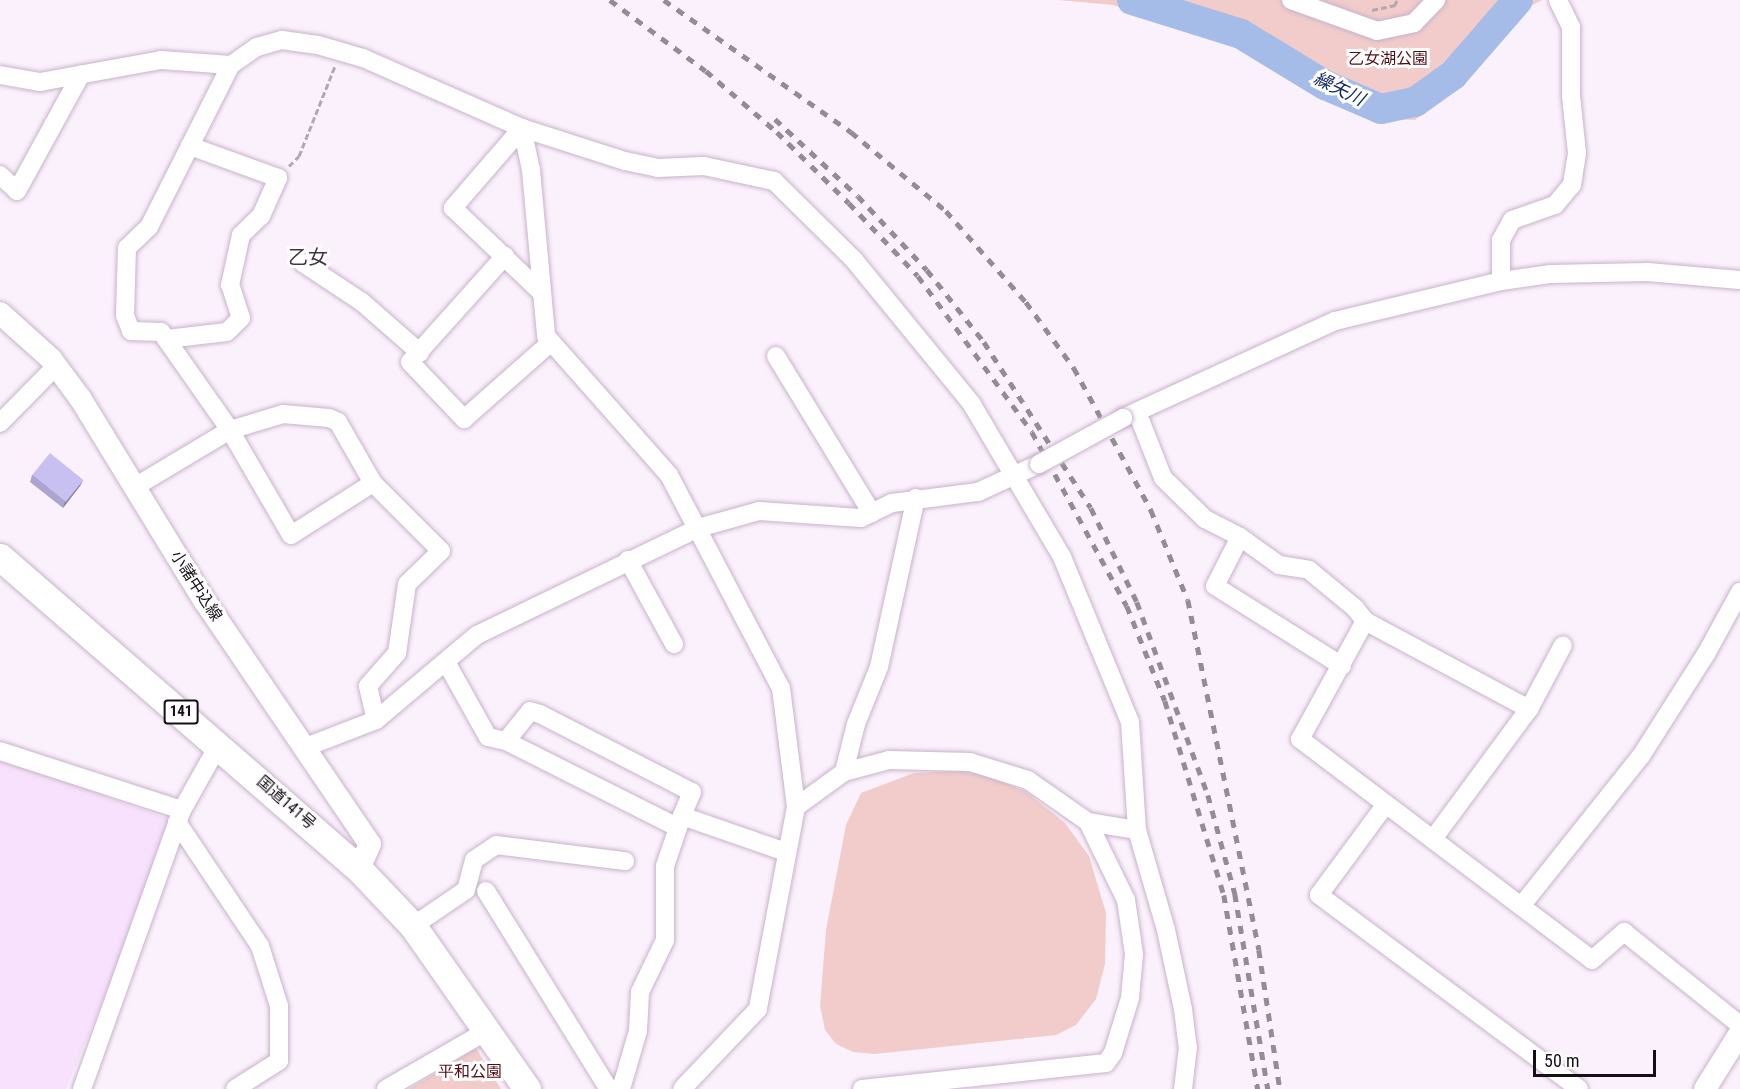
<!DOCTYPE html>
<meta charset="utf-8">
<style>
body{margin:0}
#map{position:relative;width:1740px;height:1089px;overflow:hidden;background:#fbf1fc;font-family:"Roboto Condensed","Noto Sans JP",sans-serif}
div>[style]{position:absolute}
.built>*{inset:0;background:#f8e1fc}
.green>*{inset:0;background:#f1ccca}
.river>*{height:30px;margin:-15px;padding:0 15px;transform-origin:15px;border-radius:15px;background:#a5bce8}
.path>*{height:3px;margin-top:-1.5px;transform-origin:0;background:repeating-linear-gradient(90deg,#b1a8b2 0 6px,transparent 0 9px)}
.roads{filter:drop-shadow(0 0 2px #c8b2cc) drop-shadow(0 0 2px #c8b2cc)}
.minor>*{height:18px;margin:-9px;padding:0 9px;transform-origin:9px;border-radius:9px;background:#fff}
.major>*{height:22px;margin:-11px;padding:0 11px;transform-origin:11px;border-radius:11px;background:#fff}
.highway>*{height:27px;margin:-13.5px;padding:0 13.5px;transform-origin:13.5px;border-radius:13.5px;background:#fff}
.rail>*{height:4.5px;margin-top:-2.25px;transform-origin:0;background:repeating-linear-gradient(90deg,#948b95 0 8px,transparent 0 16px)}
.bridges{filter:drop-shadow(0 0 2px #c8b2cc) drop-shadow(0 0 2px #c8b2cc)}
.minor-bridge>*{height:18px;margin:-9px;padding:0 9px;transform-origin:9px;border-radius:9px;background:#fff}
.wall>*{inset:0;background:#aca5cf}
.shaded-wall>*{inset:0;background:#8c86a9}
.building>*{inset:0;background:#c8c0f1;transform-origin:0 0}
span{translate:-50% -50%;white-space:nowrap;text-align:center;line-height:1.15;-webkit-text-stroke:6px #fff;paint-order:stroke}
.shield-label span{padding:2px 4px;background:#fff;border:2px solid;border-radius:4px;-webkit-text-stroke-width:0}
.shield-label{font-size:15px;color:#160e17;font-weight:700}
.park-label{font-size:16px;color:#500c13}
.street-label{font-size:16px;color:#160e17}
.water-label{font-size:18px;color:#142c60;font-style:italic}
.quarter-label{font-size:20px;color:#463449}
.scale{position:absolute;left:1533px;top:1050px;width:123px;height:27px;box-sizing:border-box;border:3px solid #160e17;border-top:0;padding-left:8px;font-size:18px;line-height:21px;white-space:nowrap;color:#160e17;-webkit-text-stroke:4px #fff;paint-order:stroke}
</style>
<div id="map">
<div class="built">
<i style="clip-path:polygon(0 758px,177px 822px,66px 1089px,0 1089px)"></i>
</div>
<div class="green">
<i style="clip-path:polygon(1058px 0,1542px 0,1527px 8px,1457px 86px,1415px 120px,1372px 118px,1227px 40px,1113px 5px)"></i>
<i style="clip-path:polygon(960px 771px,982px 774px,1025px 791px,1065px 823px,1089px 856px,1106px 913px,1105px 964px,1096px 999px,1076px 1025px,1056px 1035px,875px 1054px,853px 1052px,836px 1044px,825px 1030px,820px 1006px,826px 930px,846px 825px,861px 793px,914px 773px)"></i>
<i style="clip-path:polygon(476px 1048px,501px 1089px,409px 1089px)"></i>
</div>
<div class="river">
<i style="left:1132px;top:0;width:114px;rotate:17.3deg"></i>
<i style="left:1241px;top:34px;width:98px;rotate:31.3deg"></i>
<i style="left:1325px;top:85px;width:61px;rotate:23.2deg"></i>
<i style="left:1381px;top:109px;width:35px;rotate:-12deg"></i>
<i style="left:1415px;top:102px;width:47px;rotate:-35.4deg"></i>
<i style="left:1453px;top:75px;width:99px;rotate:-49.1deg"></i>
</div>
<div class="path">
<i style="left:1372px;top:10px;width:24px;rotate:-12deg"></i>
<i style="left:1395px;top:5px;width:5px;rotate:-68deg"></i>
<i style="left:289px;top:166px;width:14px;rotate:-45deg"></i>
<i style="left:299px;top:156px;width:97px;rotate:-68.2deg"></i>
</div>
<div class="roads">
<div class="minor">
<i style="left:1291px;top:0;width:91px;rotate:19.8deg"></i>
<i style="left:1377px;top:31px;width:38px;rotate:-12deg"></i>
<i style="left:1414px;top:23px;width:32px;rotate:-46deg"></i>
<i style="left:0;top:75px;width:41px;rotate:9.9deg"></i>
<i style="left:40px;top:82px;width:123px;rotate:-10.3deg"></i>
<i style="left:161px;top:60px;width:70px;rotate:4.1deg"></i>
<i style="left:522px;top:128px;width:43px;rotate:77.9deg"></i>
<i style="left:531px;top:170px;width:167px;rotate:84.8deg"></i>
<i style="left:546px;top:336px;width:186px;rotate:48.5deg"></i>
<i style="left:669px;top:475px;width:241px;rotate:62.3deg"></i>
<i style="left:781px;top:688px;width:120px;rotate:82.8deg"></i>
<i style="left:796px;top:807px;width:206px;rotate:100.7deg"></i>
<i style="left:758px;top:1009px;width:110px;rotate:133.5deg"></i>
<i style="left:522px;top:128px;width:106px;rotate:130.8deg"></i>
<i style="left:453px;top:208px;width:122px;rotate:43.7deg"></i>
<i style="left:0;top:175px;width:23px;rotate:43deg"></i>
<i style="left:17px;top:191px;width:133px;rotate:-61.3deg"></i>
<i style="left:505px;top:256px;width:142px;rotate:131.9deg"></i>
<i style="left:410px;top:362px;width:79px;rotate:46.5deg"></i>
<i style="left:464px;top:419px;width:116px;rotate:-41.5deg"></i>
<i style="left:303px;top:263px;width:71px;rotate:33.5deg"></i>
<i style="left:362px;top:302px;width:77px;rotate:41.3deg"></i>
<i style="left:1501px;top:281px;width:41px;rotate:-90deg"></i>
<i style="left:1501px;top:240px;width:23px;rotate:-61deg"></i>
<i style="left:1512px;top:220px;width:46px;rotate:-19.2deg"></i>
<i style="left:1555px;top:205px;width:26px;rotate:-50deg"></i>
<i style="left:1572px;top:185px;width:32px;rotate:-81deg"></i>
<i style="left:1577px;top:153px;width:57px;rotate:-96deg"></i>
<i style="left:1571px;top:96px;width:69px;rotate:-90deg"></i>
<i style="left:1571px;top:27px;width:30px;rotate:-116deg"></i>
<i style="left:167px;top:339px;width:60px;rotate:-6.7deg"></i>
<i style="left:227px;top:332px;width:20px;rotate:-45deg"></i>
<i style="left:241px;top:318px;width:35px;rotate:-108deg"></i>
<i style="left:230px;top:285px;width:51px;rotate:-77.6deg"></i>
<i style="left:241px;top:235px;width:28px;rotate:-44deg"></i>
<i style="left:261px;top:216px;width:42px;rotate:-65.9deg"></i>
<i style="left:278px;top:178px;width:94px;rotate:-160deg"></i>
<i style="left:776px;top:356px;width:184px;rotate:58.6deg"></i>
<i style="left:1137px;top:412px;width:71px;rotate:68.5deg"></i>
<i style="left:1163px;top:478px;width:59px;rotate:44.3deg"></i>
<i style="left:1205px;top:519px;width:39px;rotate:27deg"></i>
<i style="left:1240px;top:537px;width:48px;rotate:35.7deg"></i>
<i style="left:1279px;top:565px;width:30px;rotate:9deg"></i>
<i style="left:1309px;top:570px;width:60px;rotate:39.6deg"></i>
<i style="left:1355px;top:608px;width:16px;rotate:52deg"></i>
<i style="left:1365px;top:621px;width:186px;rotate:28.2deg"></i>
<i style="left:1123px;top:418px;width:233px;rotate:-24.6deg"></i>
<i style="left:1335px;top:321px;width:171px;rotate:-13.5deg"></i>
<i style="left:1501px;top:281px;width:49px;rotate:-8.1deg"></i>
<i style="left:1550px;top:274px;width:98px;rotate:-1.2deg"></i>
<i style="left:1648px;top:272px;width:92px;rotate:5deg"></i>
<i style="left:0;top:423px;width:80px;rotate:-45.5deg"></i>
<i style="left:373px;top:483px;width:96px;rotate:45deg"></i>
<i style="left:441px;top:551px;width:47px;rotate:135.9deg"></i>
<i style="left:407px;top:584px;width:70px;rotate:98.2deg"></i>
<i style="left:397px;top:653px;width:44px;rotate:131.3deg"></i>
<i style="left:368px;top:686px;width:35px;rotate:77deg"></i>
<i style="left:133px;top:488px;width:113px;rotate:-30.9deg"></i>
<i style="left:230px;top:430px;width:55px;rotate:-16.8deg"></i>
<i style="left:283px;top:414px;width:46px;rotate:5deg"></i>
<i style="left:329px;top:418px;width:10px;rotate:24deg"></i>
<i style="left:338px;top:422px;width:70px;rotate:60.2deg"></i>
<i style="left:373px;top:483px;width:97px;rotate:147.6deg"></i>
<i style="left:291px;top:535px;width:121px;rotate:-120.2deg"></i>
<i style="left:230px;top:430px;width:120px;rotate:-125.1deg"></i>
<i style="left:161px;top:332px;width:30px;rotate:-178deg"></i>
<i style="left:131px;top:331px;width:17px;rotate:-111deg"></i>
<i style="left:125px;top:315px;width:67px;rotate:-88.3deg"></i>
<i style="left:127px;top:248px;width:30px;rotate:-44deg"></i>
<i style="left:149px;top:227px;width:182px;rotate:-63.2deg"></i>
<i style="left:231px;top:65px;width:32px;rotate:-35deg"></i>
<i style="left:257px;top:47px;width:26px;rotate:-16deg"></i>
<i style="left:282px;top:40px;width:36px;rotate:8deg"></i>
<i style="left:318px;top:45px;width:47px;rotate:16.1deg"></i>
<i style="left:363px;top:58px;width:174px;rotate:23.8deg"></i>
<i style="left:522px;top:128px;width:108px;rotate:17.8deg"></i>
<i style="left:625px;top:161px;width:34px;rotate:12deg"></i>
<i style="left:658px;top:168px;width:46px;rotate:-2.5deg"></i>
<i style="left:704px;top:166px;width:72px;rotate:12.1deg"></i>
<i style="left:774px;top:181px;width:112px;rotate:44.6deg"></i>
<i style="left:854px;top:260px;width:185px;rotate:50.7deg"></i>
<i style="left:971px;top:403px;width:179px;rotate:59.4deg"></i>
<i style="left:1062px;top:557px;width:178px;rotate:67.6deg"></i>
<i style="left:1130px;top:722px;width:108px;rotate:86.3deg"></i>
<i style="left:1137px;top:830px;width:104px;rotate:73.8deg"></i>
<i style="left:1166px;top:930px;width:81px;rotate:77.9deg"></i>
<i style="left:1183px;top:1009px;width:38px;rotate:83deg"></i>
<i style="left:1188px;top:1047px;width:42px;rotate:96.8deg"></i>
<i style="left:1240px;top:537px;width:55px;rotate:117deg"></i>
<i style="left:1215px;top:586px;width:150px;rotate:32.2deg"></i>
<i style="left:628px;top:560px;width:96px;rotate:61.3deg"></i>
<i style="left:1365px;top:621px;width:135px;rotate:118.8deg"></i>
<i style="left:1300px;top:739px;width:366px;rotate:37.1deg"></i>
<i style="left:1592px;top:960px;width:43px;rotate:-41.2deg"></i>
<i style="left:1624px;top:932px;width:149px;rotate:38.7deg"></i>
<i style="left:446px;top:662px;width:86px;rotate:60.8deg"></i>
<i style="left:488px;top:737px;width:18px;rotate:13deg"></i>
<i style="left:506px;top:741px;width:38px;rotate:-51deg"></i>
<i style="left:530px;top:711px;width:10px;rotate:17deg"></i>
<i style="left:540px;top:714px;width:171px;rotate:27.2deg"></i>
<i style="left:692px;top:792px;width:26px;rotate:113deg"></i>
<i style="left:682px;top:816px;width:110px;rotate:19.1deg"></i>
<i style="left:506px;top:741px;width:191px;rotate:26.7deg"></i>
<i style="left:306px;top:747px;width:75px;rotate:-21.1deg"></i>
<i style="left:376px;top:720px;width:132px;rotate:-40.1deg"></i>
<i style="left:477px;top:635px;width:246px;rotate:-25.8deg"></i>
<i style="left:698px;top:528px;width:63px;rotate:-15.6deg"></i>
<i style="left:759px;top:511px;width:102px;rotate:3.9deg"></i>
<i style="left:861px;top:518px;width:34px;rotate:-26deg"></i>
<i style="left:892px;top:503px;width:87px;rotate:-7.3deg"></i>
<i style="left:978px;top:492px;width:67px;rotate:-24.7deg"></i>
<i style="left:0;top:751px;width:191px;rotate:18deg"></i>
<i style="left:844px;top:772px;width:49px;rotate:-76deg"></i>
<i style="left:856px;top:724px;width:61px;rotate:-68deg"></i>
<i style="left:879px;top:667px;width:173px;rotate:-77.7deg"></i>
<i style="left:1386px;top:804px;width:113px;rotate:126.4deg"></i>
<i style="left:1319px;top:895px;width:324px;rotate:36.7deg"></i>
<i style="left:796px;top:807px;width:59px;rotate:-36.1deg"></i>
<i style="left:844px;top:772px;width:47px;rotate:-14.9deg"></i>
<i style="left:889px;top:760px;width:81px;rotate:1.4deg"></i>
<i style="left:970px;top:762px;width:61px;rotate:17.2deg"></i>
<i style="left:1028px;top:780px;width:73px;rotate:35deg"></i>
<i style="left:1088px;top:822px;width:50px;rotate:9.3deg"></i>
<i style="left:177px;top:822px;width:149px;rotate:56.2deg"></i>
<i style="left:260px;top:946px;width:63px;rotate:72.4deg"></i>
<i style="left:279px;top:1006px;width:55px;rotate:90deg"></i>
<i style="left:279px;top:1061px;width:52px;rotate:147.5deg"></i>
<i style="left:1433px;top:839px;width:162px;rotate:-53.6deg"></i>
<i style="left:1529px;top:709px;width:72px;rotate:-62deg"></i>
<i style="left:486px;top:891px;width:233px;rotate:58.2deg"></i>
<i style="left:1522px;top:905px;width:191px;rotate:-51.4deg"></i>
<i style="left:1641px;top:756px;width:121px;rotate:-57.5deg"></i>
<i style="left:1706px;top:654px;width:71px;rotate:-61.3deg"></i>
<i style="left:413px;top:926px;width:64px;rotate:-34.2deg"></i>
<i style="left:466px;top:890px;width:31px;rotate:-75deg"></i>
<i style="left:474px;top:860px;width:27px;rotate:-34deg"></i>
<i style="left:496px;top:845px;width:130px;rotate:7.1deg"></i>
<i style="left:82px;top:1089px;width:296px;rotate:-70.3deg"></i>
<i style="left:182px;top:810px;width:76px;rotate:-60.7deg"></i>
<i style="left:386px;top:1089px;width:116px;rotate:-29.9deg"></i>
<i style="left:621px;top:1089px;width:60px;rotate:-73.7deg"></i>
<i style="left:638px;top:1031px;width:39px;rotate:-87deg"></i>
<i style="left:640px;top:992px;width:58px;rotate:-64.3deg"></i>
<i style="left:665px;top:940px;width:74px;rotate:-90deg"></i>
<i style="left:665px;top:866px;width:53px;rotate:-71.2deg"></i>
<i style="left:862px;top:1089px;width:245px;rotate:-6.1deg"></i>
<i style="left:1106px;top:1063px;width:12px;rotate:-55deg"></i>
<i style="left:1113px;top:1053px;width:58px;rotate:-72.8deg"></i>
<i style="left:1130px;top:998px;width:44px;rotate:-84.8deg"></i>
<i style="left:1134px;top:954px;width:55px;rotate:-98.4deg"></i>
<i style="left:1126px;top:900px;width:87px;rotate:-116deg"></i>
</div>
<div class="major">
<i style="left:0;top:313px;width:69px;rotate:42deg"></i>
<i style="left:51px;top:359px;width:49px;rotate:53.4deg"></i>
<i style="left:80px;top:398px;width:237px;rotate:58.5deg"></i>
<i style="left:204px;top:600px;width:295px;rotate:55.8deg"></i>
<i style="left:370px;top:844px;width:27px;rotate:114deg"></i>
<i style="left:1705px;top:1089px;width:66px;rotate:-58deg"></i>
</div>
<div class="highway">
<i style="left:0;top:557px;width:476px;rotate:41deg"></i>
<i style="left:359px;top:869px;width:79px;rotate:46.5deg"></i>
<i style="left:413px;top:926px;width:199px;rotate:55deg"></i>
</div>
</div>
<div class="rail">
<i style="left:610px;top:0;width:119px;rotate:36.5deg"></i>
<i style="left:706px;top:71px;width:94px;rotate:40.7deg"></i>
<i style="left:777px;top:132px;width:101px;rotate:44.6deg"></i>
<i style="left:849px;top:203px;width:100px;rotate:46.6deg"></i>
<i style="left:918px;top:276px;width:193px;rotate:53.8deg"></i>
<i style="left:1032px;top:432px;width:198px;rotate:61.4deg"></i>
<i style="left:1127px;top:606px;width:102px;rotate:68.2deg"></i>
<i style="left:1165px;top:701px;width:203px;rotate:73.1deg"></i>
<i style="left:1224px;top:895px;width:197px;rotate:80.1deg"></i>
<i style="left:664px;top:0;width:229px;rotate:35.2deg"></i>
<i style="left:851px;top:132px;width:124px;rotate:39.7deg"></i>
<i style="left:946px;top:211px;width:121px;rotate:48.7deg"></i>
<i style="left:1026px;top:302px;width:82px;rotate:54deg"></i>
<i style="left:1074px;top:368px;width:162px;rotate:61.5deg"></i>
<i style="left:1151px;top:510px;width:97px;rotate:67.7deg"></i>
<i style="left:1188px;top:600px;width:357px;rotate:78.5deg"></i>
<i style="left:1259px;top:950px;width:141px;rotate:81.4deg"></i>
<i style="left:775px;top:119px;width:113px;rotate:42.9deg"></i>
<i style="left:858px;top:196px;width:101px;rotate:47deg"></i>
<i style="left:927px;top:270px;width:92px;rotate:51.6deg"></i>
<i style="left:984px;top:342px;width:197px;rotate:57.2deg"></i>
<i style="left:1091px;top:508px;width:105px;rotate:63.9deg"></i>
<i style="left:1137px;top:602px;width:206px;rotate:69.8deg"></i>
<i style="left:1208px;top:795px;width:103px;rotate:74.7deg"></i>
<i style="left:1235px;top:894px;width:198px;rotate:80.4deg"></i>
</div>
<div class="bridges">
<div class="minor-bridge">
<i style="left:1039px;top:464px;width:96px;rotate:-28.7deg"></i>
</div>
</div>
<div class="wall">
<i style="clip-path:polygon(32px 475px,83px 480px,80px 486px,63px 508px,30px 482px)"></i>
</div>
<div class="shaded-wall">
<i style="clip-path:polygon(83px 480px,80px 486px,63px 508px,65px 501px)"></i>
</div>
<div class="building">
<i style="left:50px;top:453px;width:43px;height:28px;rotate:39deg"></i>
</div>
<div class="shield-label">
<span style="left:181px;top:712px">141</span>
</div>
<div class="park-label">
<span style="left:1388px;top:59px">乙女湖公園</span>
<span style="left:470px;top:1072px">平和公園</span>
</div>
<div class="street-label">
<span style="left:196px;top:586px;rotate:57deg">小諸中込線</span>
<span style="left:286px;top:803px;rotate:41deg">国道141号</span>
</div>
<div class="water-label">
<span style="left:1339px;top:89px;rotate:26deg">繰矢川</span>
</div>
<div class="quarter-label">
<span style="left:308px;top:257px">乙女</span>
</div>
<div class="scale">50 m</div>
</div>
